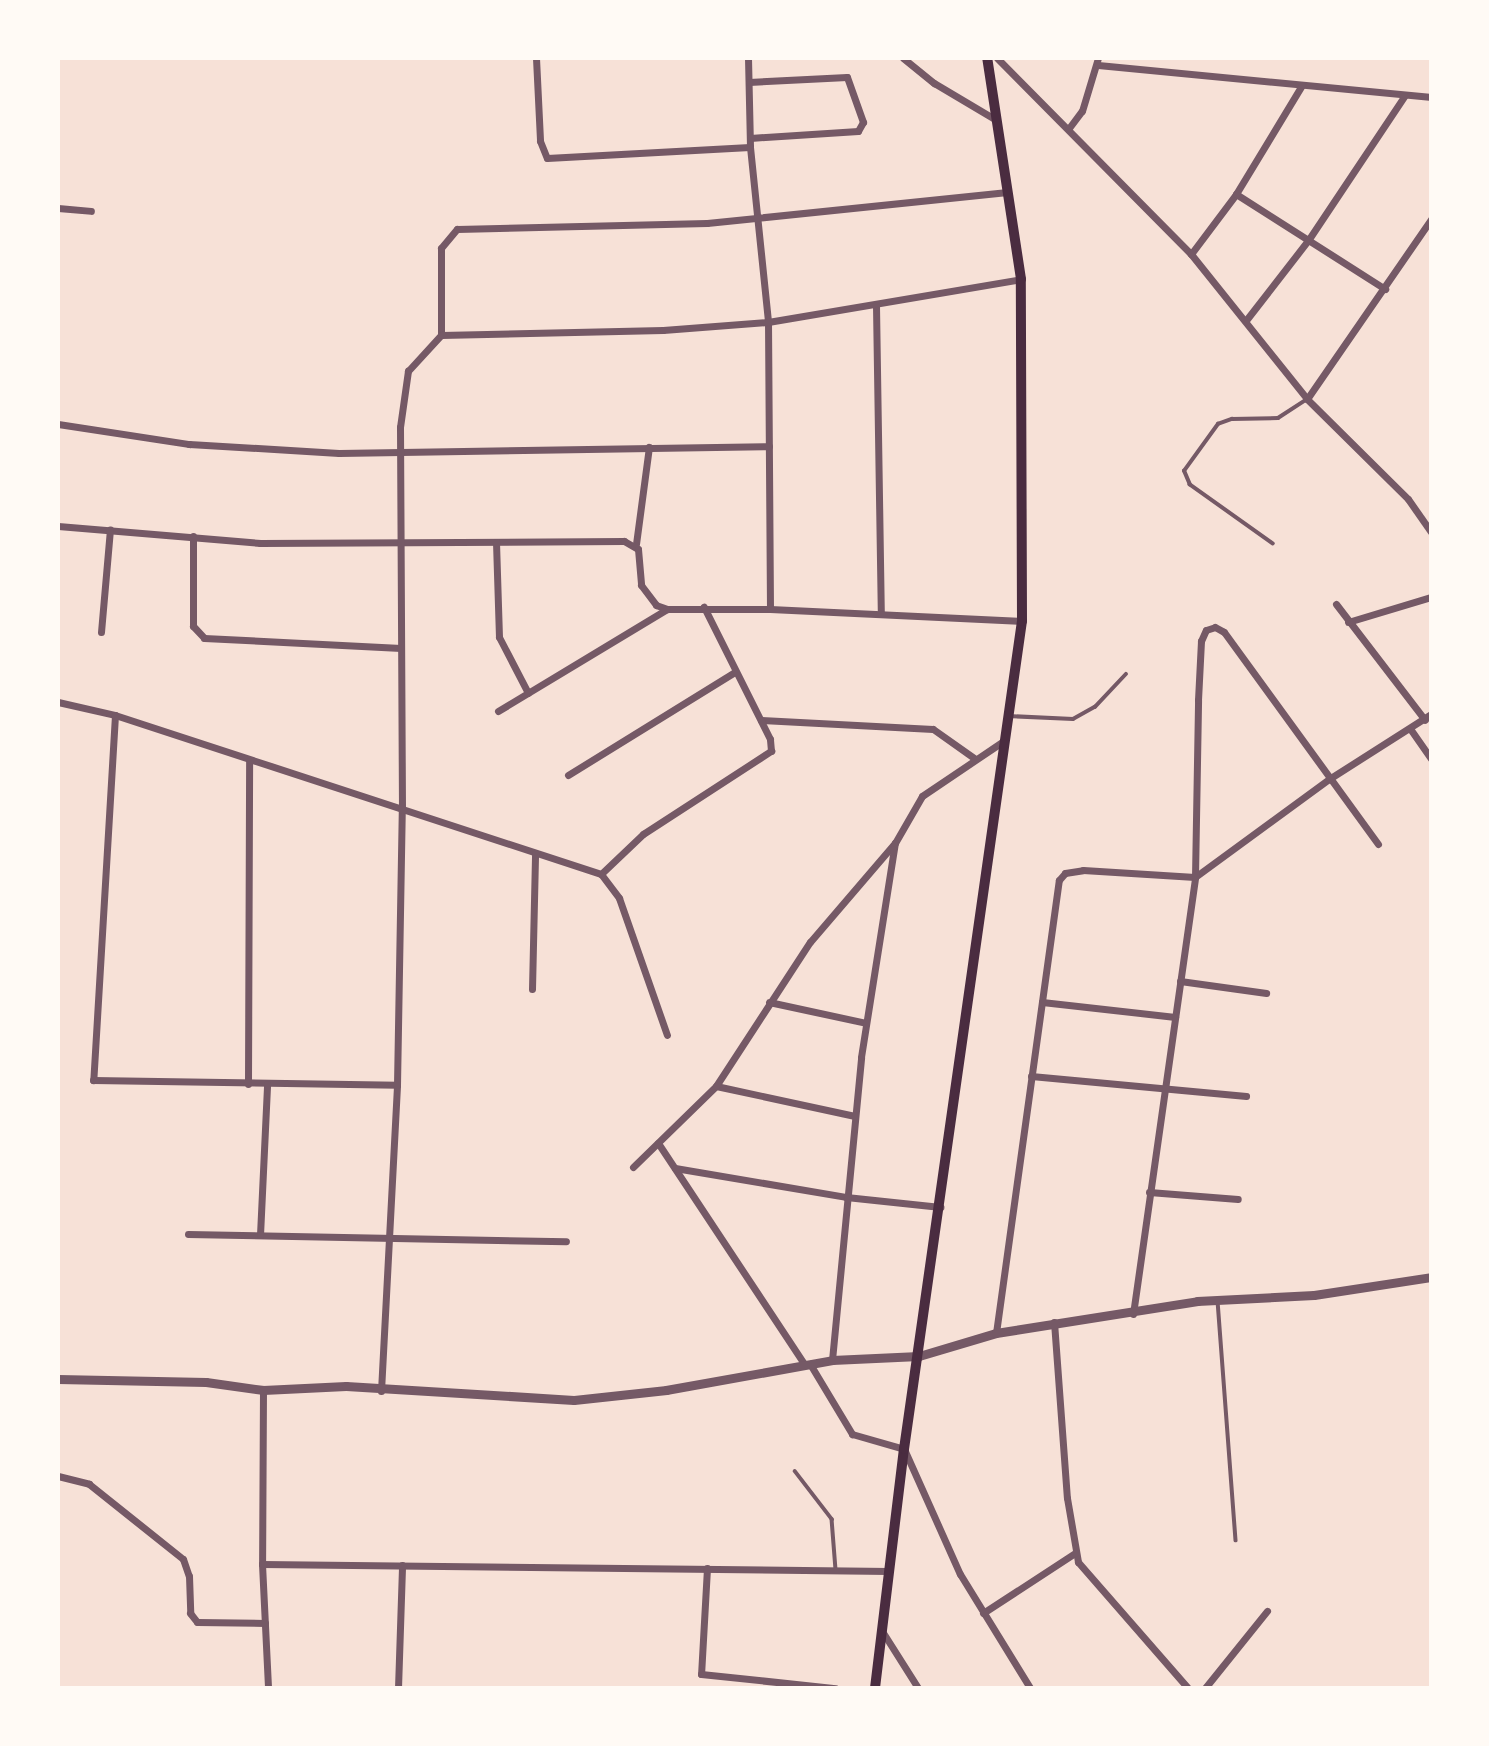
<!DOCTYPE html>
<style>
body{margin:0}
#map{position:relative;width:1489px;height:1746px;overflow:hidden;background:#f7e1d7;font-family:"IBM Plex Sans",sans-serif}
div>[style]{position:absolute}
.service>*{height:3.5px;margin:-1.75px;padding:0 1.75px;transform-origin:1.75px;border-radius:1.75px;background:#755966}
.minor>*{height:7px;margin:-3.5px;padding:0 3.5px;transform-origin:3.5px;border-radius:3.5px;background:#755966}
.tertiary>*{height:9px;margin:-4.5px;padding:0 4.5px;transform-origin:4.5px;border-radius:4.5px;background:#755966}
.secondary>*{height:10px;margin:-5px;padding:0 5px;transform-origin:5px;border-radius:5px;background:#4a2c40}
span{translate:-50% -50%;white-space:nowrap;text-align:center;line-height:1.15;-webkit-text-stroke:5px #fffaf5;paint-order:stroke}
.frame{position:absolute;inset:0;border:60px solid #fffaf5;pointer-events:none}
</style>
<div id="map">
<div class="service">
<i style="left:1273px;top:544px;width:102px;rotate:-144.6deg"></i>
<i style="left:1190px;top:485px;width:15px;rotate:-113deg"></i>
<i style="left:1184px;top:471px;width:58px;rotate:-54.1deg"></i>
<i style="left:1218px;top:424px;width:15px;rotate:-20deg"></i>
<i style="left:1232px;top:419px;width:46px;rotate:-1.2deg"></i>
<i style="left:1278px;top:418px;width:35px;rotate:-33deg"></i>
<i style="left:1008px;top:716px;width:65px;rotate:2.6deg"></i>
<i style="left:1073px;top:719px;width:25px;rotate:-29deg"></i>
<i style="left:1095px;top:707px;width:45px;rotate:-46.8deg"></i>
<i style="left:1218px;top:1301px;width:240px;rotate:85.7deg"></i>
<i style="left:795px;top:1471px;width:61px;rotate:52.4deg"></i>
<i style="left:832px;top:1519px;width:51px;rotate:85.5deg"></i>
</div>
<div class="minor">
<i style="left:536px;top:58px;width:83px;rotate:87.2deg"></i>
<i style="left:540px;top:141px;width:18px;rotate:68deg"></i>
<i style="left:547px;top:158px;width:203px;rotate:-3.1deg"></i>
<i style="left:748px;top:58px;width:89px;rotate:88.7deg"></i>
<i style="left:750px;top:147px;width:176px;rotate:84.1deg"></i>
<i style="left:768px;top:322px;width:287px;rotate:89.6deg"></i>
<i style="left:903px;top:58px;width:40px;rotate:39deg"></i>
<i style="left:934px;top:83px;width:72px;rotate:30.8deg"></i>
<i style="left:997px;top:58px;width:276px;rotate:45.3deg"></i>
<i style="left:1191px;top:254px;width:186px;rotate:51.3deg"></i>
<i style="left:1307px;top:399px;width:142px;rotate:44.7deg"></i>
<i style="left:1408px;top:499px;width:40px;rotate:55.1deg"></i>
<i style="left:1098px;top:65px;width:335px;rotate:5.5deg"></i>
<i style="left:749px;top:82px;width:98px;rotate:-2.9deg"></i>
<i style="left:847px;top:77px;width:48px;rotate:70.4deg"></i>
<i style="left:863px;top:122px;width:10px;rotate:119deg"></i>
<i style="left:858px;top:131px;width:108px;rotate:176.3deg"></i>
<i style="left:1069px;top:128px;width:21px;rotate:-53deg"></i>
<i style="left:1082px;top:111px;width:55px;rotate:-73.2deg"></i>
<i style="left:1236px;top:194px;width:177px;rotate:32.5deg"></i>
<i style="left:58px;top:208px;width:33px;rotate:5deg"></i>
<i style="left:1191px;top:254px;width:75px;rotate:-53.1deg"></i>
<i style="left:1236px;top:194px;width:127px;rotate:-58.8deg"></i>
<i style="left:876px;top:306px;width:308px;rotate:89.1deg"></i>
<i style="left:1247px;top:319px;width:101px;rotate:-52.2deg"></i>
<i style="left:1309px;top:239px;width:173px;rotate:-56.3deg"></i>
<i style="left:441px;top:335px;width:87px;rotate:-90deg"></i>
<i style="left:441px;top:248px;width:25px;rotate:-50deg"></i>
<i style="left:457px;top:229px;width:250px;rotate:-1.4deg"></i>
<i style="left:707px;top:223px;width:302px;rotate:-5.9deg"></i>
<i style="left:1307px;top:399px;width:219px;rotate:-55.4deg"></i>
<i style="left:58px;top:424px;width:133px;rotate:8.7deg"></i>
<i style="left:189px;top:444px;width:150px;rotate:3.4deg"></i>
<i style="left:339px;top:453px;width:430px;rotate:-0.9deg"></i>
<i style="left:58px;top:526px;width:203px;rotate:4.8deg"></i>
<i style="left:260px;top:543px;width:364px;rotate:-0.3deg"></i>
<i style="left:624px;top:541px;width:16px;rotate:30deg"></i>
<i style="left:638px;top:549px;width:36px;rotate:85deg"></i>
<i style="left:641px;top:585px;width:25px;rotate:53deg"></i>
<i style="left:656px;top:605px;width:12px;rotate:20deg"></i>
<i style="left:667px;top:609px;width:103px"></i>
<i style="left:770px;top:609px;width:252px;rotate:2.7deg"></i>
<i style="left:193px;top:536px;width:90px;rotate:90deg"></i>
<i style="left:193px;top:626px;width:16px;rotate:47deg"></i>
<i style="left:204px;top:638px;width:197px;rotate:2.9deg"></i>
<i style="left:496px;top:542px;width:95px;rotate:88.2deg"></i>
<i style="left:499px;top:637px;width:63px;rotate:62.6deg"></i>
<i style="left:636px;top:544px;width:98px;rotate:-82.4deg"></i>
<i style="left:1336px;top:604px;width:146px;rotate:52.5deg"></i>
<i style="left:1348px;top:622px;width:87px;rotate:-16.8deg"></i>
<i style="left:101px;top:632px;width:103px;rotate:-85deg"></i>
<i style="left:58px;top:702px;width:58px;rotate:12.8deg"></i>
<i style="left:115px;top:715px;width:511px;rotate:18.12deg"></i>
<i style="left:601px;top:874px;width:30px;rotate:53deg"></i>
<i style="left:619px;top:898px;width:145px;rotate:70.7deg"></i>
<i style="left:498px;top:711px;width:197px;rotate:-31.1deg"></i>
<i style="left:115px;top:715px;width:366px;rotate:93.4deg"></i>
<i style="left:93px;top:1080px;width:304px;rotate:0.9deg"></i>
<i style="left:761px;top:720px;width:172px;rotate:3deg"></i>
<i style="left:933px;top:729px;width:50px;rotate:35.3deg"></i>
<i style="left:1411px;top:730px;width:35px;rotate:55deg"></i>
<i style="left:568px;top:775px;width:196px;rotate:-31.7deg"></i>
<i style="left:601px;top:874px;width:58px;rotate:-43.6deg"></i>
<i style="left:643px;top:834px;width:153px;rotate:-33deg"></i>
<i style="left:771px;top:751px;width:12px;rotate:-95deg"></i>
<i style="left:770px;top:739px;width:148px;rotate:-116.6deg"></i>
<i style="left:1180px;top:981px;width:87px;rotate:7.9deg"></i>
<i style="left:532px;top:989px;width:136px;rotate:-88.7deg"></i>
<i style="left:769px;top:1002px;width:99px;rotate:12.2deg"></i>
<i style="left:1042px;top:1002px;width:134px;rotate:6.4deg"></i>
<i style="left:1031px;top:1076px;width:216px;rotate:5.3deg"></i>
<i style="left:248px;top:1084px;width:323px;rotate:-89.8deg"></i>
<i style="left:716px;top:1086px;width:142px;rotate:12.2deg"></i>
<i style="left:658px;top:1143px;width:266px;rotate:56.5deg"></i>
<i style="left:633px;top:1167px;width:116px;rotate:-44.3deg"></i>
<i style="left:716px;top:1086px;width:172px;rotate:-56.9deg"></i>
<i style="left:810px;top:942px;width:130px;rotate:-49.4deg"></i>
<i style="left:675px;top:1168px;width:173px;rotate:9.6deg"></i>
<i style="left:846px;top:1197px;width:95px;rotate:6.1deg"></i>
<i style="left:1149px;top:1192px;width:89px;rotate:4.5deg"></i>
<i style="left:188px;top:1234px;width:378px;rotate:1.1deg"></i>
<i style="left:260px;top:1235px;width:151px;rotate:-87.3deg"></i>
<i style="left:1133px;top:1314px;width:441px;rotate:-81.9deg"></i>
<i style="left:1195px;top:877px;width:166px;rotate:-36.2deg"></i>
<i style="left:1329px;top:779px;width:121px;rotate:-32.5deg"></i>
<i style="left:1054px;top:1322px;width:176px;rotate:85.8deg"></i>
<i style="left:1067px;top:1498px;width:65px;rotate:80.2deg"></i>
<i style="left:1078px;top:1562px;width:167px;rotate:48.9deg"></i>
<i style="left:996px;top:1333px;width:457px;rotate:-82.1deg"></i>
<i style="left:1059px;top:880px;width:9px;rotate:-49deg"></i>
<i style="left:1065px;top:873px;width:18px;rotate:-9deg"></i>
<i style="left:1083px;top:870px;width:112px;rotate:3.6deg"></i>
<i style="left:1195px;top:877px;width:177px;rotate:-89deg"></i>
<i style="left:1198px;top:700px;width:59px;rotate:-87.1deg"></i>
<i style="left:1201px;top:641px;width:12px;rotate:-66deg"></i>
<i style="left:1206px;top:630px;width:9px;rotate:-18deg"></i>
<i style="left:1215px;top:627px;width:10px;rotate:29deg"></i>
<i style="left:1224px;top:632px;width:262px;rotate:54deg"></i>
<i style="left:832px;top:1360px;width:304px;rotate:-84.5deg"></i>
<i style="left:861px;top:1057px;width:217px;rotate:-81deg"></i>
<i style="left:895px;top:843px;width:54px;rotate:-60.1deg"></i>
<i style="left:922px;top:796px;width:97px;rotate:-34deg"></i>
<i style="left:810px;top:1364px;width:82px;rotate:59deg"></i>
<i style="left:852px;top:1434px;width:54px;rotate:16.1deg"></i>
<i style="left:904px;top:1449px;width:137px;rotate:65.9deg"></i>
<i style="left:960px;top:1574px;width:134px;rotate:58.4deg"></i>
<i style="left:263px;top:1390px;width:174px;rotate:90.3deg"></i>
<i style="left:262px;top:1564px;width:124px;rotate:87.2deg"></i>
<i style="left:381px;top:1391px;width:306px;rotate:-87deg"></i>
<i style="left:397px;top:1085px;width:275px;rotate:-89deg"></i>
<i style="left:402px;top:810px;width:383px;rotate:-90.3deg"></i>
<i style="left:400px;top:427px;width:57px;rotate:-81.9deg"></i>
<i style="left:408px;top:371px;width:49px;rotate:-47.5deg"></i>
<i style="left:441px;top:335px;width:222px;rotate:-1.3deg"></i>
<i style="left:663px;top:330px;width:105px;rotate:-4.4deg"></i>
<i style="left:768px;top:322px;width:257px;rotate:-9.6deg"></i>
<i style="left:58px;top:1476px;width:32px;rotate:14deg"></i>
<i style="left:89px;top:1484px;width:120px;rotate:38.6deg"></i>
<i style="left:183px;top:1559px;width:18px;rotate:71deg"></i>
<i style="left:189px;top:1576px;width:37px;rotate:88deg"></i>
<i style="left:190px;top:1613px;width:11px;rotate:52deg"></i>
<i style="left:197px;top:1622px;width:68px;rotate:0.8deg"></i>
<i style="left:262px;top:1564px;width:627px;rotate:0.64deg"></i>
<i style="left:707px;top:1568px;width:106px;rotate:93.2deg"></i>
<i style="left:701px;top:1674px;width:135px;rotate:6deg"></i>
<i style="left:983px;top:1613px;width:110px;rotate:-33.1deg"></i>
<i style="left:882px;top:1631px;width:67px;rotate:57.7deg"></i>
<i style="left:398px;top:1688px;width:123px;rotate:-88.1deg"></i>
<i style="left:1205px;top:1688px;width:99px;rotate:-51.2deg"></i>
</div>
<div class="tertiary">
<i style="left:58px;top:1379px;width:148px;rotate:1.2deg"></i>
<i style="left:206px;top:1382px;width:58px;rotate:8deg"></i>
<i style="left:263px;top:1390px;width:83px;rotate:-2.8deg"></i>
<i style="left:346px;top:1386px;width:228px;rotate:3.5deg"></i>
<i style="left:574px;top:1400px;width:93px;rotate:-6.2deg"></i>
<i style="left:666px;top:1390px;width:169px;rotate:-10.2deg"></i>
<i style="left:832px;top:1360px;width:87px;rotate:-2.6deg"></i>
<i style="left:919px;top:1356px;width:80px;rotate:-16.6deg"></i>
<i style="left:996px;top:1333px;width:204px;rotate:-9deg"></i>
<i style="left:1197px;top:1301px;width:117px;rotate:-2.9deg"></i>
<i style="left:1314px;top:1295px;width:118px;rotate:-8.7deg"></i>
</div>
<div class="secondary">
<i style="left:875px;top:1688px;width:241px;rotate:-83.1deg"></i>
<i style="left:904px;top:1449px;width:836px;rotate:-81.89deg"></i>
<i style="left:1022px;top:621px;width:342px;rotate:-90.2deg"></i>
<i style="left:1021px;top:279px;width:224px;rotate:-98.7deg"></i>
</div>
<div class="frame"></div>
</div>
